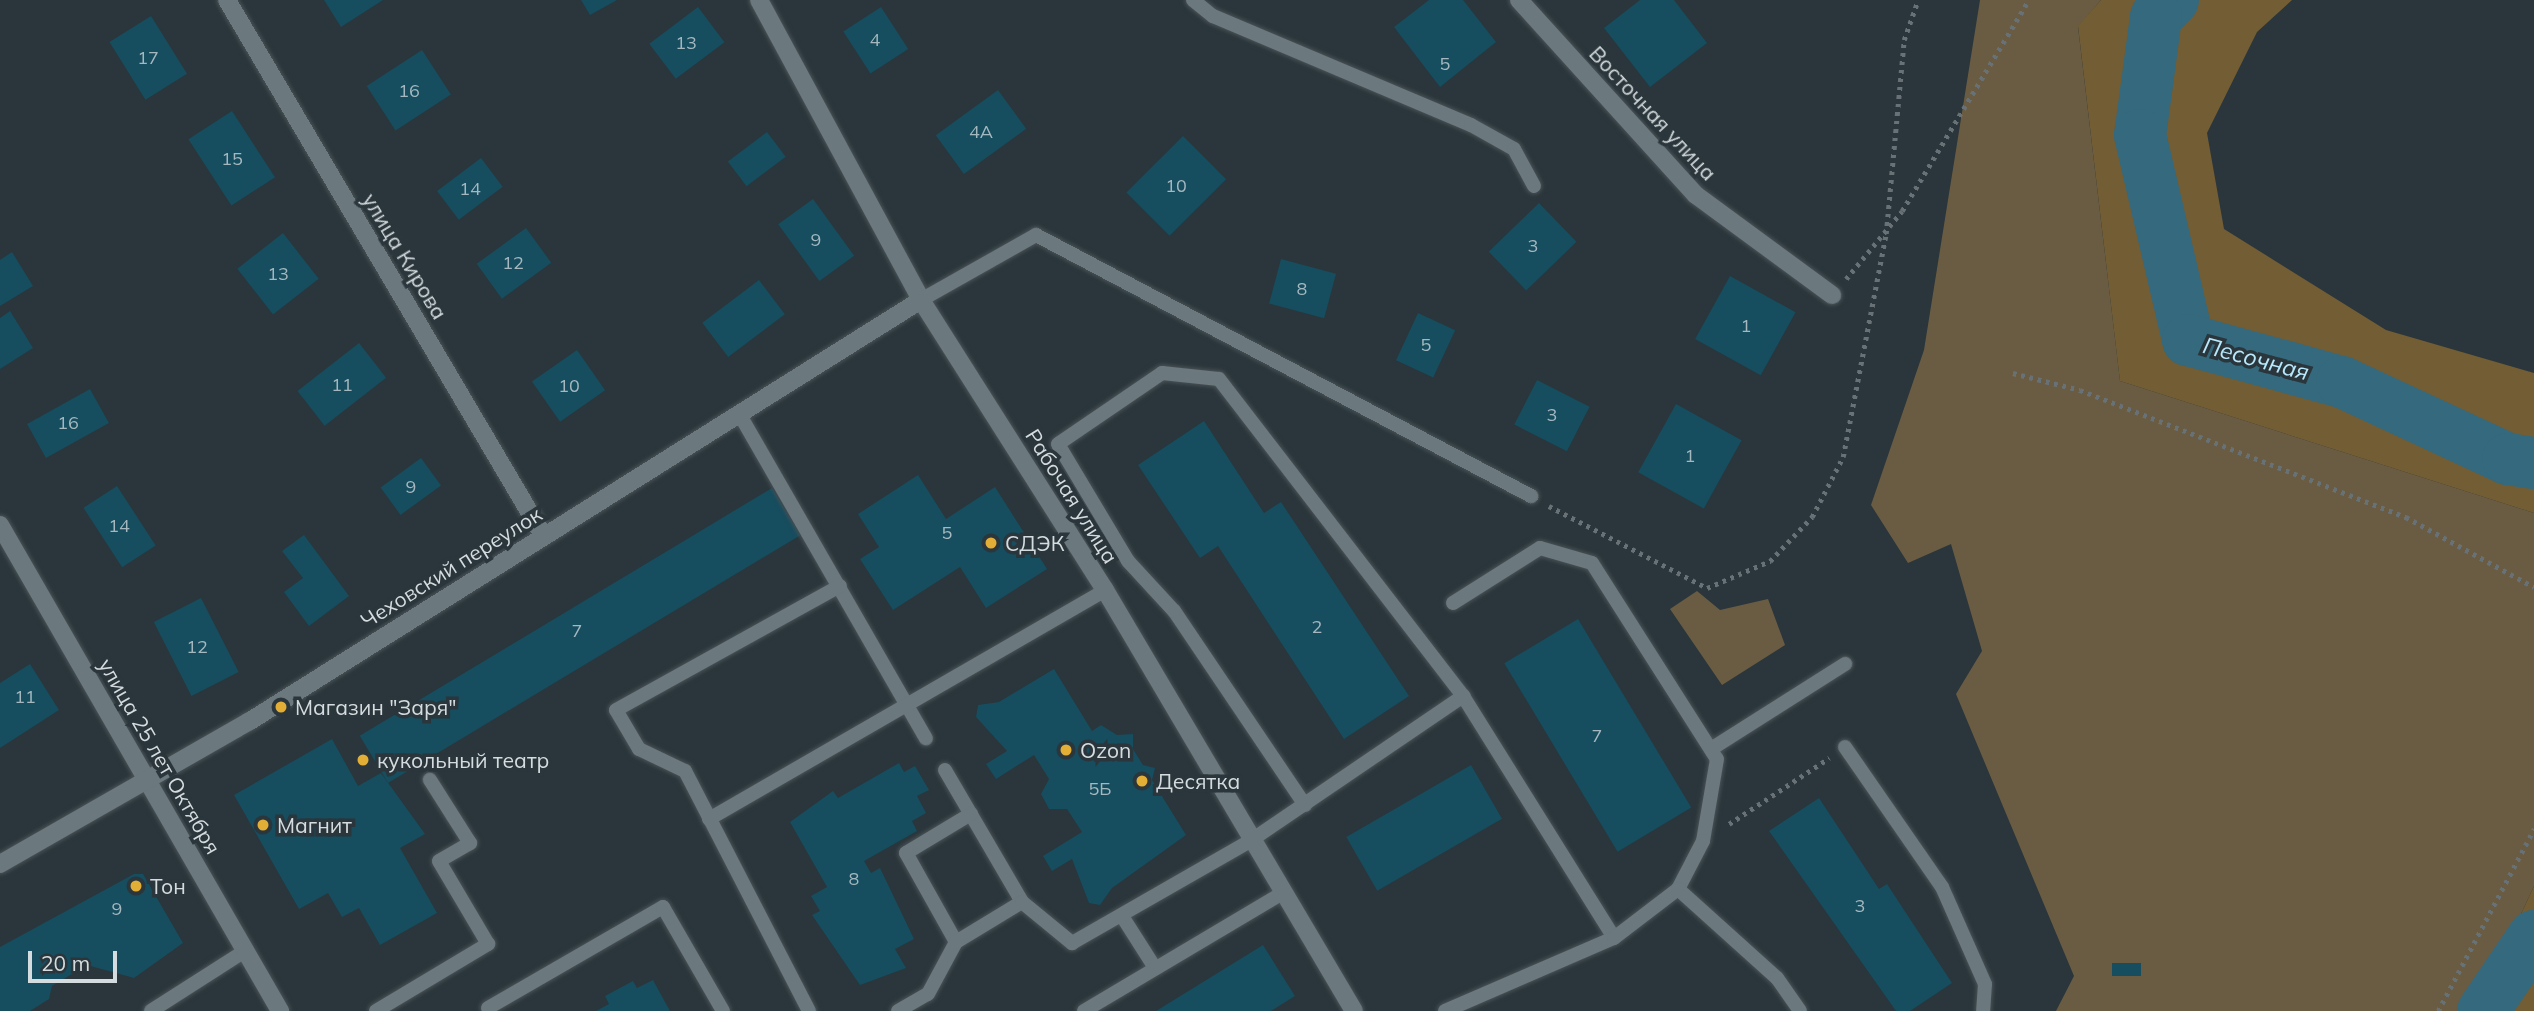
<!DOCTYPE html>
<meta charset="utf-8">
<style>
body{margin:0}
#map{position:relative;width:2534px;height:1011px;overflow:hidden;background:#2a363b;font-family:Mulish,sans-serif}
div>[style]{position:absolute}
.green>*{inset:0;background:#6a5c42}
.forest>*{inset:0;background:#725d34}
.river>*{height:52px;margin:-26px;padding:0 26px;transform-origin:26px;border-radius:26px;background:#35697d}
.building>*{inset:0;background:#164d5f;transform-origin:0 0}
.path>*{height:4.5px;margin-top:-2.25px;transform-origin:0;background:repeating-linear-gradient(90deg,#687276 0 3.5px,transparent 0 8.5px)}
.roads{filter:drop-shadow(0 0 2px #495257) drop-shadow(0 0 2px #495257)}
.service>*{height:14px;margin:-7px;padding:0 7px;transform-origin:7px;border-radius:7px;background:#6b787e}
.minor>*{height:18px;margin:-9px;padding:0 9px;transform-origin:9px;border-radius:9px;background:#6b787e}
.dots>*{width:19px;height:19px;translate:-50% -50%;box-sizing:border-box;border:4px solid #2a363b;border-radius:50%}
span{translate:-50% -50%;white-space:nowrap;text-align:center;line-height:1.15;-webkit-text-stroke:7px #2a363b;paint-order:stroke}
.number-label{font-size:18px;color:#a5b8bf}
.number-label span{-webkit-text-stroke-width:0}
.street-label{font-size:21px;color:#d5dcdf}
.poi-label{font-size:21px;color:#d5dcdf}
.left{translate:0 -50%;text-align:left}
.water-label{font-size:23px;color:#b8e8fc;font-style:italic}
.scale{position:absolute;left:28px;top:951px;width:89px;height:32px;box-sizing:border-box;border:4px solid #d5dcdf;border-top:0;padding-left:9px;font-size:21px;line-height:24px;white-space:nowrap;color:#d5dcdf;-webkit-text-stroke:5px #2a363b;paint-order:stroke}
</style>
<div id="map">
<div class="green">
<i style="clip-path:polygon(1980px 0,2101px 0,2078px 27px,2120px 381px,2534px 513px,2534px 886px,2476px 1011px,2056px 1011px,2074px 976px,1956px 694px,1982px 651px,1951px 544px,1908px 563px,1871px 505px,1924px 350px)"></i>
<i style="clip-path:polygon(1697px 591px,1720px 610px,1768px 599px,1785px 645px,1722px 685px,1670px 609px)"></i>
</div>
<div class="forest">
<i style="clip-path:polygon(2101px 0,2292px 0,2257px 32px,2207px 133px,2224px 229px,2386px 330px,2534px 373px,2534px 513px,2120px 381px,2078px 26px)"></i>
<i style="clip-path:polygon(2534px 886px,2534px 1011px,2476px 1011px)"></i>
</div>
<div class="river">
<i style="left:2173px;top:0;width:24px;rotate:135deg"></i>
<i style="left:2156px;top:17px;width:119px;rotate:97.7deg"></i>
<i style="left:2140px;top:135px;width:211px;rotate:76.8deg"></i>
<i style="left:2188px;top:340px;width:160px;rotate:15.3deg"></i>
<i style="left:2342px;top:382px;width:183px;rotate:24.9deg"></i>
<i style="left:2508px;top:459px;width:26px;rotate:9deg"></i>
<i style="left:2483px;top:1011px;width:91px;rotate:-55.8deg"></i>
</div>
<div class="building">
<i style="clip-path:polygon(324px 0,383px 0,341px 27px)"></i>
<i style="clip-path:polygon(581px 0,617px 0,590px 15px)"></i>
<i style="clip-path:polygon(1429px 0,1463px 0,1496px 42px,1440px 87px,1394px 27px)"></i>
<i style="clip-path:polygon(1640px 0,1674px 0,1707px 43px,1650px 87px,1604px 28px)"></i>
<i style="left:698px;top:7px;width:44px;height:61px;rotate:53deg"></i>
<i style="left:881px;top:7px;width:50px;height:45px;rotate:57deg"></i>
<i style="left:151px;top:16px;width:68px;height:49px;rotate:58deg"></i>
<i style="left:422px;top:50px;width:53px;height:66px;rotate:57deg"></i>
<i style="left:998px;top:90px;width:48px;height:77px;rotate:54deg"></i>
<i style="left:232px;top:111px;width:79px;height:52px;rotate:57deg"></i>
<i style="left:767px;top:132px;width:31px;height:49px;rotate:53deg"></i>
<i style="left:1183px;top:136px;width:61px;height:80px;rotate:45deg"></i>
<i style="left:481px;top:158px;width:36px;height:55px;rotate:53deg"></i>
<i style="left:813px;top:199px;width:70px;height:43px;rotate:54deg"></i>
<i style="left:1539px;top:203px;width:54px;height:70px;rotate:46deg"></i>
<i style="left:526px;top:228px;width:43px;height:61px;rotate:54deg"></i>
<i style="left:283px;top:233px;width:58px;height:58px;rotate:52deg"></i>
<i style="clip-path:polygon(12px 252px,33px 286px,0 306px,0 260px)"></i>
<i style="left:1281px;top:259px;width:57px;height:46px;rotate:15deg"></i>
<i style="left:1730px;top:276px;width:75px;height:72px;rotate:29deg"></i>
<i style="left:759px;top:280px;width:43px;height:71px;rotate:53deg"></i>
<i style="clip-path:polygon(10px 311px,33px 348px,0 369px,0 318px)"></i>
<i style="left:1418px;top:313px;width:41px;height:52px;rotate:25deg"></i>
<i style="left:359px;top:343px;width:44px;height:78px;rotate:52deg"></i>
<i style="left:577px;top:350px;width:49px;height:55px;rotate:55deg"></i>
<i style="left:1537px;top:380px;width:59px;height:50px;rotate:27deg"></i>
<i style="left:90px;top:389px;width:39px;height:72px;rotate:61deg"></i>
<i style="left:1676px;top:404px;width:75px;height:78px;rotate:29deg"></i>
<i style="clip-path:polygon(1204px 421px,1264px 513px,1281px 502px,1409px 696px,1344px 739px,1218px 546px,1200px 558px,1138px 465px)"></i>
<i style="left:421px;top:458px;width:34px;height:50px;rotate:54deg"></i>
<i style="clip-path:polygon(918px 475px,946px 519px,995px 487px,1047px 569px,986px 608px,960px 567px,893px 610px,860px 559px,879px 547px,858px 514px)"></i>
<i style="left:117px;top:486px;width:71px;height:40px;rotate:57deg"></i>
<i style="left:772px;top:488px;width:55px;height:481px;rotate:59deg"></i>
<i style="clip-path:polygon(304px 535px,349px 596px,309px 626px,284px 592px,303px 578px,282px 551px)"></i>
<i style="left:201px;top:598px;width:83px;height:53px;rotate:63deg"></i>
<i style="left:1578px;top:619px;width:220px;height:86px;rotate:59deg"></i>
<i style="clip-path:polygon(30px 664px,59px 710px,0 748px,0 683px)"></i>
<i style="clip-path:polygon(1054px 669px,1092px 731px,1101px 725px,1117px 735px,1133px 734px,1133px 749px,1143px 765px,1155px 768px,1152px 780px,1186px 835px,1112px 888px,1100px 905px,1089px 903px,1072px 859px,1052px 871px,1043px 856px,1082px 832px,1067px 809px,1049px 809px,1041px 794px,1049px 779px,1034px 755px,996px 779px,986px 764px,1007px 751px,976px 717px,978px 705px,999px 702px)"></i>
<i style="clip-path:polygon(332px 739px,358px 786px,381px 773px,425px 834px,400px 848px,437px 913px,380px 945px,359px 908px,342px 917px,328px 893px,299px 909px,234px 795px)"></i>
<i style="clip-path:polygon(899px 763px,904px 772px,915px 766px,929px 790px,917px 796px,926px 813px,912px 821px,917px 831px,864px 861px,871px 873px,880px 868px,914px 939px,895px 949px,906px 968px,860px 985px,812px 915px,820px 911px,811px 896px,827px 887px,790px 822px,833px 791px,838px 798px)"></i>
<i style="left:1471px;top:765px;width:62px;height:144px;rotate:60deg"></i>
<i style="clip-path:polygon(1819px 798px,1879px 889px,1887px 884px,1952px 983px,1910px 1011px,1896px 1011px,1769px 831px)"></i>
<i style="clip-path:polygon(134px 874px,143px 874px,183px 943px,134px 978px,87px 965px,52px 986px,49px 999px,30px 1011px,0 1011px,0 947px)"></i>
<i style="clip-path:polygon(1263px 945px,1295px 996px,1271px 1011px,1156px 1011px)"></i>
<i style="left:2112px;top:963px;width:29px;height:13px"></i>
<i style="clip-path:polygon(653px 980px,670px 1011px,596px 1011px,609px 1004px,605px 996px,633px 981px,637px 988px)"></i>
</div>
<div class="path">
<i style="left:1846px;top:279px;width:88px;rotate:-50.5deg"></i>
<i style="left:1902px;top:211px;width:246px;rotate:-59deg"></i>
<i style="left:2013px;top:373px;width:69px;rotate:14.2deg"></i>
<i style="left:2080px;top:390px;width:350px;rotate:21.3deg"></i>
<i style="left:2406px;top:517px;width:146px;rotate:28.7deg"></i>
<i style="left:1549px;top:506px;width:178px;rotate:27.4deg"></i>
<i style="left:1707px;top:588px;width:69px;rotate:-23.2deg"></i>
<i style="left:1770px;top:561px;width:61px;rotate:-46.3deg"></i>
<i style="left:1812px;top:517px;width:68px;rotate:-62.7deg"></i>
<i style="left:1843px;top:457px;width:227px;rotate:-79.1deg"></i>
<i style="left:1886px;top:234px;width:195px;rotate:-84.7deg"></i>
<i style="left:1904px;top:40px;width:42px;rotate:-70.7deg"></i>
<i style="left:1729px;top:824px;width:120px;rotate:-33.4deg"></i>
<i style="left:2438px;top:1011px;width:206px;rotate:-62.2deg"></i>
</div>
<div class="roads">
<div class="service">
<i style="left:1193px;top:0;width:26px;rotate:39deg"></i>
<i style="left:1213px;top:16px;width:280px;rotate:22.9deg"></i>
<i style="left:1471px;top:125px;width:49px;rotate:29.2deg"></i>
<i style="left:1514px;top:149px;width:42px;rotate:61.6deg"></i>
<i style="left:921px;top:300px;width:132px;rotate:-29.5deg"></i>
<i style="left:1036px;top:235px;width:560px;rotate:27.8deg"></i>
<i style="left:740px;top:415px;width:373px;rotate:60.1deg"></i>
<i style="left:1453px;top:603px;width:103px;rotate:-32.3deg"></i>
<i style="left:1540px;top:548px;width:54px;rotate:16.1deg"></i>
<i style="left:1592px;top:563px;width:232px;rotate:57.5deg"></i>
<i style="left:1717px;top:759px;width:83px;rotate:99.7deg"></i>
<i style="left:1703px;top:841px;width:54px;rotate:117.5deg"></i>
<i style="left:1845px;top:747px;width:170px;rotate:55.3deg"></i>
<i style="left:1942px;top:887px;width:106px;rotate:66.1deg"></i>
<i style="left:1985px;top:984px;width:27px;rotate:94deg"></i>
<i style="left:1711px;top:749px;width:159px;rotate:-32.4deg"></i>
<i style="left:945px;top:770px;width:153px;rotate:59.7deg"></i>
<i style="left:1305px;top:805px;width:234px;rotate:-124deg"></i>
<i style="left:1174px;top:611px;width:68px;rotate:-132.6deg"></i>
<i style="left:1128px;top:561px;width:136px;rotate:-120.9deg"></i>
<i style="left:1058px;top:444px;width:126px;rotate:-34.3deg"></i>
<i style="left:1162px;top:373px;width:57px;rotate:6deg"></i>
<i style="left:1219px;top:379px;width:400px;rotate:52.4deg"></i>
<i style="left:1463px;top:696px;width:285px;rotate:58deg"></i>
<i style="left:709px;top:819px;width:457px;rotate:-30deg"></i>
<i style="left:1122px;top:916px;width:62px;rotate:57.6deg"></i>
<i style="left:956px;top:942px;width:102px;rotate:-119.3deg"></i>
<i style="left:906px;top:853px;width:76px;rotate:-31deg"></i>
<i style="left:488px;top:1008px;width:202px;rotate:-30deg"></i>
<i style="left:663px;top:907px;width:120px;rotate:60deg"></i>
<i style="left:151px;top:1011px;width:112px;rotate:-32.6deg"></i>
<i style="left:376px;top:1011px;width:131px;rotate:-30.9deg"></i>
<i style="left:488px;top:944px;width:96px;rotate:-120.6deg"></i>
<i style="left:439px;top:861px;width:36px;rotate:-30deg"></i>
<i style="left:470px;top:843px;width:75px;rotate:-122.4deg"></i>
<i style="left:809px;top:1011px;width:270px;rotate:-117.3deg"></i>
<i style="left:685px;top:771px;width:51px;rotate:-154.4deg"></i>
<i style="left:639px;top:749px;width:45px;rotate:-120.5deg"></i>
<i style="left:616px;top:710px;width:256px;rotate:-29deg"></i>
<i style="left:898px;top:1011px;width:34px;rotate:-30deg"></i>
<i style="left:928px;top:994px;width:59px;rotate:-61.7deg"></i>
<i style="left:956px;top:942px;width:77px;rotate:-31.2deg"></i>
<i style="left:1022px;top:902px;width:65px;rotate:39.4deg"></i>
<i style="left:1072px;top:943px;width:205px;rotate:-29.8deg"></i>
<i style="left:1250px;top:841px;width:258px;rotate:-34.2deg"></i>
<i style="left:1084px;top:1011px;width:231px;rotate:-30.7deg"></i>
<i style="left:1445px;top:1011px;width:184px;rotate:-23.4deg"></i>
<i style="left:1614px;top:938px;width:81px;rotate:-37.4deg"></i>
<i style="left:1678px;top:889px;width:133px;rotate:42deg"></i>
<i style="left:1777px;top:978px;width:40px;rotate:55.1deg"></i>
</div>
<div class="minor">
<i style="left:227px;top:0;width:621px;rotate:59.43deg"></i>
<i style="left:759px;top:0;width:341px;rotate:61.6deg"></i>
<i style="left:921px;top:300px;width:343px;rotate:57.6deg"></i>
<i style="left:1105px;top:590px;width:489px;rotate:59.4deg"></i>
<i style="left:1519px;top:0;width:263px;rotate:47.8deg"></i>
<i style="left:1696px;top:195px;width:169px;rotate:36.3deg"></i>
<i style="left:0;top:525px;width:561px;rotate:60.05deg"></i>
<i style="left:0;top:864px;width:288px;rotate:-29.8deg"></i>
<i style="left:250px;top:721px;width:792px;rotate:-32.11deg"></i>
</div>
</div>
<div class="dots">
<i style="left:991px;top:543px;background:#e3ae35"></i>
<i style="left:281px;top:707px;background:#e3ae35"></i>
<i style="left:1066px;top:750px;background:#e3ae35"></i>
<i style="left:363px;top:760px;background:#e3ae35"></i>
<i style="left:1142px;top:781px;background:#e3ae35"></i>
<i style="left:263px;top:825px;background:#e3ae35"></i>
<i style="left:136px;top:886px;background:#e3ae35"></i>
</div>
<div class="number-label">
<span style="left:875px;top:40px">4</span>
<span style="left:686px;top:43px">13</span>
<span style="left:148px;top:58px">17</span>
<span style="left:1445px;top:64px">5</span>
<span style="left:409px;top:91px">16</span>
<span style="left:981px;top:132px">4А</span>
<span style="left:232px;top:159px">15</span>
<span style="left:1176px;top:186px">10</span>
<span style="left:470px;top:189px">14</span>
<span style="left:816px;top:240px">9</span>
<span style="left:1533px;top:246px">3</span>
<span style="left:513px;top:263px">12</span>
<span style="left:278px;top:274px">13</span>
<span style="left:1302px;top:289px">8</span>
<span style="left:1746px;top:326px">1</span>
<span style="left:1426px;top:345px">5</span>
<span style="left:342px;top:385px">11</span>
<span style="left:569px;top:386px">10</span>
<span style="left:1552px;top:415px">3</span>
<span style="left:68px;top:423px">16</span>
<span style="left:1690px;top:456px">1</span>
<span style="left:411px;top:487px">9</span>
<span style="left:119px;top:526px">14</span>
<span style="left:947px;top:533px">5</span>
<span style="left:1317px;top:627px">2</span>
<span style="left:577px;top:631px">7</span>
<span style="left:197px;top:647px">12</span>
<span style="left:25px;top:697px">11</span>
<span style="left:1597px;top:736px">7</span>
<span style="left:1100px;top:789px">5Б</span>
<span style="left:854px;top:879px">8</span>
<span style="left:1860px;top:906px">3</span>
<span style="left:117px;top:909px">9</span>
</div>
<div class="street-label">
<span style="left:1653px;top:113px;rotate:47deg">Восточная улица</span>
<span style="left:405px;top:256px;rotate:59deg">улица Кирова</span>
<span style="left:1072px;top:496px;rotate:58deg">Рабочая улица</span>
<span style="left:451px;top:567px;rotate:-32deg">Чеховский переулок</span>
<span style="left:160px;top:756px;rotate:60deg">улица 25 лет Октября</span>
</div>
<div class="poi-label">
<span class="left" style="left:1005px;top:543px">СДЭК</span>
<span class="left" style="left:295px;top:707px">Магазин "Заря"</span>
<span class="left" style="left:1080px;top:750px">Ozon</span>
<span class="left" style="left:377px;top:760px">кукольный театр</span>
<span class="left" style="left:1156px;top:781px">Десятка</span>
<span class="left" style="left:277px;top:825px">Магнит</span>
<span class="left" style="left:150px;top:886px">Тон</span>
</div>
<div class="water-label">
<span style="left:2256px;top:359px;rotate:15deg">Песочная</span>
</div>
<div class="scale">20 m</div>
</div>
